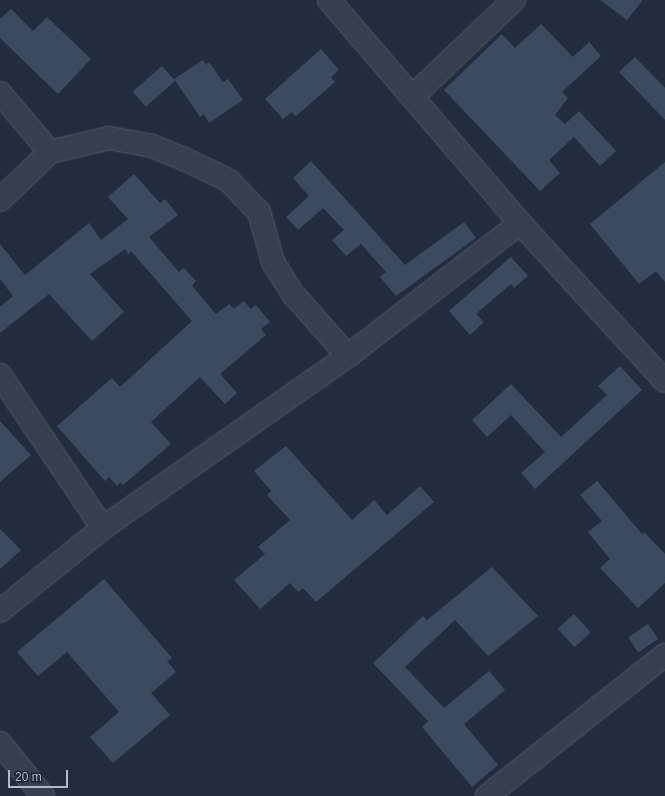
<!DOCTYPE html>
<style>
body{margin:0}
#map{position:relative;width:665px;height:796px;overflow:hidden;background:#212d3f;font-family:Helvetica,sans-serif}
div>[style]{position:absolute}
.building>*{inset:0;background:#3c4a5f;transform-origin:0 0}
.roads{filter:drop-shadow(0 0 1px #505a69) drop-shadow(0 0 1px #505a69)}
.minor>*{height:22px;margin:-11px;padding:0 11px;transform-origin:11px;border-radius:11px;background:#353f4f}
span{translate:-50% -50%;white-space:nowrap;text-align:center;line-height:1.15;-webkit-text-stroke:3px #1a2433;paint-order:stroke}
.scale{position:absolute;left:8px;top:770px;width:60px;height:18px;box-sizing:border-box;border:2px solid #b1baca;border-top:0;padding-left:5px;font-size:12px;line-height:14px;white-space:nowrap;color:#b1baca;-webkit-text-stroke:3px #1a2433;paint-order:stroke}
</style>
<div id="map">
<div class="building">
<i style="clip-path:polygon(600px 0,643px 0,627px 20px)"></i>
<i style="clip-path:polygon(11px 9px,33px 31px,47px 17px,91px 59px,58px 94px,0 38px,0 19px)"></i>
<i style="clip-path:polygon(541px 24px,573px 57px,589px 42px,601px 56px,562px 92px,568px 98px,555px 115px,565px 124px,579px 111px,616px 151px,600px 166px,574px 137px,549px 160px,560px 173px,540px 191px,444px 90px,502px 34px,515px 48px)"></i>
<i style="clip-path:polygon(321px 49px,339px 70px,331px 77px,335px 82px,296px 116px,292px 112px,283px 119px,265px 99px)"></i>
<i style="clip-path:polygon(635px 57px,665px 88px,665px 120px,619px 72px)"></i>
<i style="clip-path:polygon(203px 60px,206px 65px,209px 62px,223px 82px,228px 79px,243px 100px,209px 123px,204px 114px,200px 117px,174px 79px)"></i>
<i style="left:162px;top:66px;width:20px;height:39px;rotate:49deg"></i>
<i style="clip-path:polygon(311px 161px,405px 265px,464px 222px,476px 238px,396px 296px,380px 277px,386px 272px,361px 244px,346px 256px,332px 240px,344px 230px,323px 208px,298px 230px,286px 217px,309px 196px,293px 178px)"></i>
<i style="clip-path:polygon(665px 162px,665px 282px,656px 271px,639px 284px,590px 224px)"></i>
<i style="clip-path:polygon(134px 174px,160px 203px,165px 199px,178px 215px,149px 237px,179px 272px,184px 268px,196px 281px,192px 286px,216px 314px,229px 304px,234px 309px,244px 301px,251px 309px,256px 305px,270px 322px,261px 329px,266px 335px,220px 374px,237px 393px,225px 404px,200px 377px,151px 422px,171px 444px,123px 485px,121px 482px,117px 486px,109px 477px,105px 481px,57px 426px,112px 378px,120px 387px,192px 321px,131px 251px,128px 254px,125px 249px,90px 274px,124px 312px,92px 341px,49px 294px,0 333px,0 307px,13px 296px,0 279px,0 244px,25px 275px,89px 223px,101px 240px,128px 219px,108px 197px)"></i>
<i style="clip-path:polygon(511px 257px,528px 276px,514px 288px,511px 284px,476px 314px,484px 322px,470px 335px,449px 311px)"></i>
<i style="clip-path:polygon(620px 366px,642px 390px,535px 489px,521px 473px,545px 452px,511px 415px,487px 437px,472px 420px,511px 384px,561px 437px,607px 395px,598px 386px)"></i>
<i style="clip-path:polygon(0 421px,31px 455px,0 482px)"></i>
<i style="clip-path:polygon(286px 446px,352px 520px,374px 500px,387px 515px,420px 486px,434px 502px,316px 602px,303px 588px,298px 592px,290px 583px,260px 609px,234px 580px,265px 554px,258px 547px,290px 520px,267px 495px,271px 491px,254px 471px)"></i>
<i style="clip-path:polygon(597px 481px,642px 534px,644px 532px,665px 554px,665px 583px,638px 608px,600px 568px,610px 559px,588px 532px,602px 521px,580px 495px)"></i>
<i style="clip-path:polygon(0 529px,21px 550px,0 569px)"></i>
<i style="clip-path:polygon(492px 567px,538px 616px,488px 656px,455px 620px,405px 667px,444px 708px,489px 671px,505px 690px,464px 724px,498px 765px,472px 787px,422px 727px,428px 721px,373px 663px,423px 616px,427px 620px)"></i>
<i style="clip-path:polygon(104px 579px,172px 658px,167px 661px,176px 672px,151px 693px,170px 715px,113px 763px,90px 737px,119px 712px,67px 652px,38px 676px,17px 652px)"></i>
<i style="left:574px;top:614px;width:25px;height:22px;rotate:48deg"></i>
<i style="left:648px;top:624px;width:18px;height:24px;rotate:56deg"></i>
</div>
<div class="roads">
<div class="minor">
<i style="left:329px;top:0;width:294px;rotate:49.4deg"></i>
<i style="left:520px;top:223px;width:214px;rotate:47.5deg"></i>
<i style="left:0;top:93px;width:77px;rotate:49.7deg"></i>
<i style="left:412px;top:97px;width:141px;rotate:-43.6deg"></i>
<i style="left:0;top:200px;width:69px;rotate:-43.8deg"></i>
<i style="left:50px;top:152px;width:61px;rotate:-13.3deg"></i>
<i style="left:109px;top:138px;width:44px;rotate:10.5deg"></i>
<i style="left:152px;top:146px;width:35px;rotate:22deg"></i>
<i style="left:184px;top:159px;width:49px;rotate:25.5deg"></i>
<i style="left:228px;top:180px;width:45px;rotate:45.9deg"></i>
<i style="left:259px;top:212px;width:52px;rotate:74.4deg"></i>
<i style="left:273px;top:262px;width:39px;rotate:58deg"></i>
<i style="left:294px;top:295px;width:81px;rotate:48.5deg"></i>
<i style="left:0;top:375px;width:184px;rotate:56.1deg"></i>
<i style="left:0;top:611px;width:132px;rotate:-38.9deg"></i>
<i style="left:103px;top:528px;width:299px;rotate:-35.1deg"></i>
<i style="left:348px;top:356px;width:217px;rotate:-37.7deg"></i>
<i style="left:0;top:743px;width:68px;rotate:50.9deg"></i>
<i style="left:487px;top:796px;width:227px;rotate:-38.4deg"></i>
</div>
</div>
<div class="scale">20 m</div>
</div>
